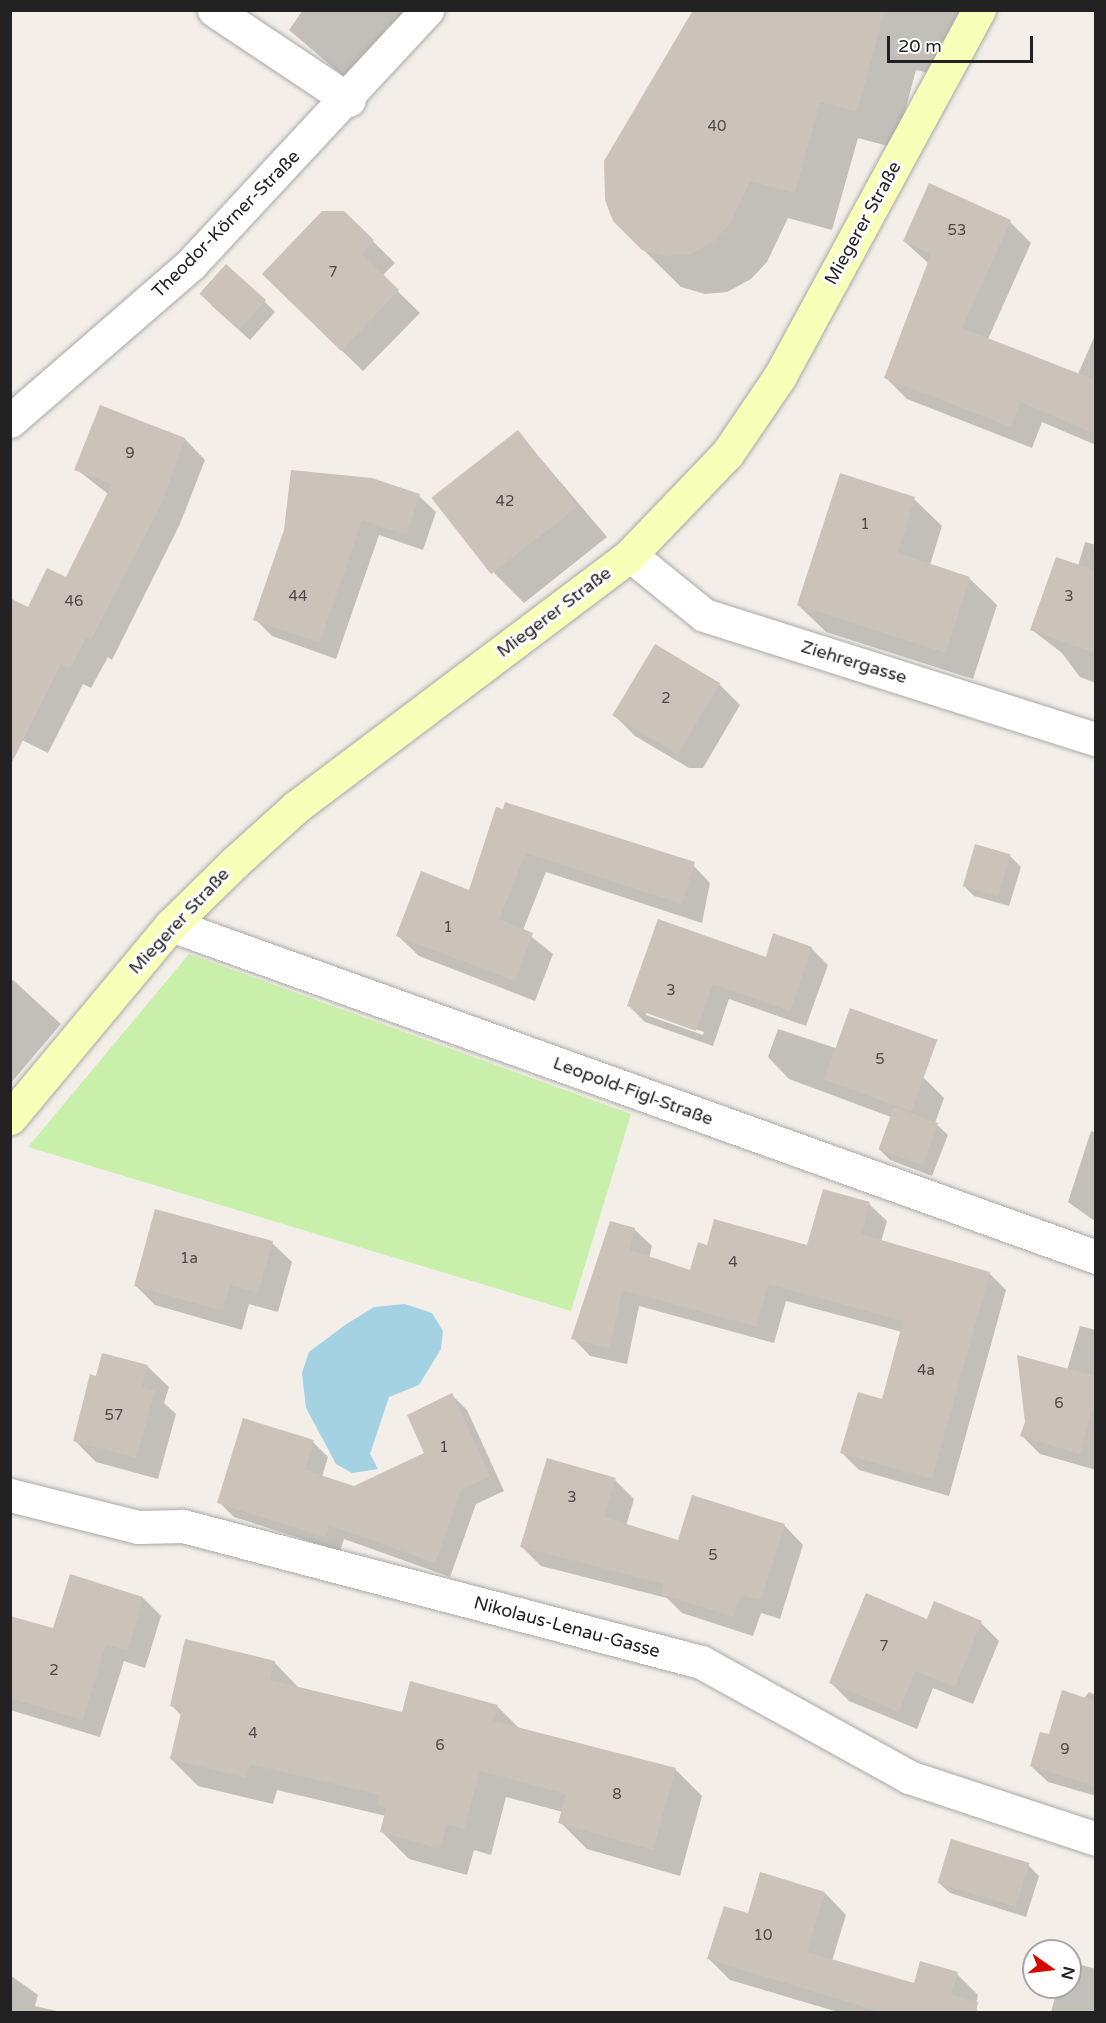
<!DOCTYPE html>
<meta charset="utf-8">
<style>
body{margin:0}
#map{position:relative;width:1106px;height:2023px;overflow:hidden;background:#f3efe8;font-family:"Varela Round",sans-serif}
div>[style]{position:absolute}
.grass>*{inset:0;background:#c9f0aa}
.water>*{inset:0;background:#a5d2e3}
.shadow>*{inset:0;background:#0003}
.building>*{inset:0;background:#cbc2ba;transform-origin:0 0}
.roads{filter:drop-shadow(0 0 2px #a9a9a9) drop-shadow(0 0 2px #a9a9a9)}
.street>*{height:33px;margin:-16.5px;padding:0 16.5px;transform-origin:16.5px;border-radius:16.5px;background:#fff}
.secondary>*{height:33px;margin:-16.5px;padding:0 16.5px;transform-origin:16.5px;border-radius:16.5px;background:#f8ffb9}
span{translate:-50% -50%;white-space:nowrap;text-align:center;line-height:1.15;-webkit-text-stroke:6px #fff;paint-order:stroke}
.number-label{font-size:15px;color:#4c4a48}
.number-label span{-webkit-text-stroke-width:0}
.street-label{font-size:18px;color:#222}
.frame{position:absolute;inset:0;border:12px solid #222;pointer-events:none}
.north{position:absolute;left:1022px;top:1939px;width:60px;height:60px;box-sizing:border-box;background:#fff;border:2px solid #a7a7a7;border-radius:50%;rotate:104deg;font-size:16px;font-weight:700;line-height:24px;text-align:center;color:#222}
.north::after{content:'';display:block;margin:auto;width:21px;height:27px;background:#d30a00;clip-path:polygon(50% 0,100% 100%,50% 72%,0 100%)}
.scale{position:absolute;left:887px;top:36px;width:146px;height:27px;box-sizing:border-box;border:3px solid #222;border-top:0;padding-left:8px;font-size:18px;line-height:21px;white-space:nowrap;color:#222;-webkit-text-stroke:4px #fff;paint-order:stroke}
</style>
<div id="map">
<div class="grass">
<i style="clip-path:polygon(189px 954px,631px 1114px,571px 1311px,28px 1147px)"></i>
</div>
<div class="water">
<i style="clip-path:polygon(405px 1304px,432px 1313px,443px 1331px,441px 1349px,419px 1385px,389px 1397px,370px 1454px,378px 1469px,352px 1473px,336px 1464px,306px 1408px,302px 1373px,309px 1352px,345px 1325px,374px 1307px)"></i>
</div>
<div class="shadow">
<i style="clip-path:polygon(303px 10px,414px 10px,399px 32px,389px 25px,349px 81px,289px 30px)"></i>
<i style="clip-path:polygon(695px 10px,986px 10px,947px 78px,916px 70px,895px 148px,858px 138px,832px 230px,788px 218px,767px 262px,751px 279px,727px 292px,705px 294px,681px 287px,614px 221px)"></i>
<i style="clip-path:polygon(344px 213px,395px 263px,382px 276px,420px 313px,363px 371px,285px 296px)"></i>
<i style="clip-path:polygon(1010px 222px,1031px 243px,988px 339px,1078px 374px,1096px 333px,1096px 445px,1042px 422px,1032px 448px,907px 399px,886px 378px,929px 264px,904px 241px)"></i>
<i style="clip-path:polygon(264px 301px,275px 312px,250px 340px,211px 305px)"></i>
<i style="clip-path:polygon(518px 432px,607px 537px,524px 603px,494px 573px)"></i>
<i style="clip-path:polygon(185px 439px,205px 460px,180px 524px,112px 660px,108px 657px,91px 688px,83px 684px,48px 753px,10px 734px,29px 609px,66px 579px,108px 494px,76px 469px)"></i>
<i style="clip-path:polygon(419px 496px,436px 512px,423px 550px,379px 535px,336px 659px,272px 636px,255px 619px,285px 530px)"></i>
<i style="clip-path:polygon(914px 499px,942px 526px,930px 565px,969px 578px,997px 605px,973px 679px,826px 632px,798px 605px)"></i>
<i style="clip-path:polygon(1085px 542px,1096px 545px,1096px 683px,1080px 677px,1062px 653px,1032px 630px,1078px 566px)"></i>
<i style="clip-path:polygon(719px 684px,740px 705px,703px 768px,689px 768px,635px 736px,614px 715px)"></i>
<i style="clip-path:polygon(497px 809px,690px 862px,710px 883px,702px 923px,546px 872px,523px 930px,553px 954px,535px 1001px,419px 956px,398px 936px,470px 892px)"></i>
<i style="clip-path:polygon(1010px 856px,1021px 867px,1009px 906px,974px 896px,963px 885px)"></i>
<i style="clip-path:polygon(evenodd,811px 948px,828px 965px,806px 1026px,729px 999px,713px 1046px,645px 1022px,629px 1006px,811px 948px,646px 1011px,704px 1032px,703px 1035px,646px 1015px,646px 1011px)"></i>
<i style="clip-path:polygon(13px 980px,61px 1024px,10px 1084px,10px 983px)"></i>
<i style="clip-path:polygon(778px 1029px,923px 1077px,944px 1098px,935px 1123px,948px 1135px,932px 1176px,890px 1160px,879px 1149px,891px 1117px,789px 1079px,768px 1057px)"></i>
<i style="clip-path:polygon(1091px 1131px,1096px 1133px,1096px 1222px,1068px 1202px)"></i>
<i style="clip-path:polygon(869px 1204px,887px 1221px,881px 1242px,989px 1273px,1006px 1290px,949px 1496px,859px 1470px,842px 1453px,883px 1401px,902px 1332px,786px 1301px,774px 1343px,639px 1306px,627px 1364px,590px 1356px,573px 1338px,634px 1229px,652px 1246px,649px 1258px,691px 1271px,708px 1247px,808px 1246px)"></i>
<i style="clip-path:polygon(272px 1243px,292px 1262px,278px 1312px,249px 1304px,242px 1330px,155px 1305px,135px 1285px)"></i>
<i style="clip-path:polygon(1080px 1326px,1096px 1330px,1096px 1470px,1040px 1454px,1022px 1436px,1067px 1370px)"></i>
<i style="clip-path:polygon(147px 1366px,169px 1387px,164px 1403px,176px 1414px,158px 1479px,96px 1462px,74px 1440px,97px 1378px)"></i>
<i style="clip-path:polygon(452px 1395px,467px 1410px,504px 1491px,476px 1504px,450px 1577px,344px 1539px,340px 1551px,234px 1517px,219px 1502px,313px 1442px,328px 1457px,322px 1477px,355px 1487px,426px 1454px)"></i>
<i style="clip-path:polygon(615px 1480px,634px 1499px,626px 1526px,679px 1541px,784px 1525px,803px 1545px,780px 1619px,761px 1613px,753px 1636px,682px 1613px,667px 1598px,541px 1566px,522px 1547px)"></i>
<i style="clip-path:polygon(71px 1576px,143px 1598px,161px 1616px,145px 1668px,124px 1661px,100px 1737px,10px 1710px,10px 1617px,54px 1630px)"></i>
<i style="clip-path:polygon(928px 1621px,981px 1623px,999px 1641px,973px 1704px,933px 1688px,917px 1729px,849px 1701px,831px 1683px)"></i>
<i style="clip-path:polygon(274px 1662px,300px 1689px,403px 1714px,497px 1706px,521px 1730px,675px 1769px,702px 1796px,680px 1876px,587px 1849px,560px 1822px,563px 1812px,506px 1797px,491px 1855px,474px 1850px,467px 1875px,409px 1859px,382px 1832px,386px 1816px,277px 1790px,273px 1804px,198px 1786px,171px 1759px,182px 1716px,171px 1705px)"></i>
<i style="clip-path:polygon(1089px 1692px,1096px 1695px,1096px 1796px,1048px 1782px,1031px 1766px)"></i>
<i style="clip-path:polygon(1028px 1865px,1039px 1876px,1026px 1917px,950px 1893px,939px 1883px)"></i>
<i style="clip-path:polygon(825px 1893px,846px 1915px,832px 1961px,915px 1985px,957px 1974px,978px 1995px,975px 2008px,979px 2012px,838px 2012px,730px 1980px,709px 1959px)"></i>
<i style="clip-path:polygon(1070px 1962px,1096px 1969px,1096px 2012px,1051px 2012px,1058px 1987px,1070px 1987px)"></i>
<i style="clip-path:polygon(10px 1975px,38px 1995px,35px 2006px,61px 2012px,10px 2012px)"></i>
</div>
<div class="building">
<i style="clip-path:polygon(693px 10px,885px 10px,857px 112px,820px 102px,795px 193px,750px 181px,730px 224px,714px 241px,689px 255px,666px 256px,642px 250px,613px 221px,605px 200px,604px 161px)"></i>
<i style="clip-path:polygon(929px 183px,1011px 220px,962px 328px,1095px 380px,1095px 434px,1021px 402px,1011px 427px,884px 378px,931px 254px,903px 241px)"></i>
<i style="clip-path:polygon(322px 211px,344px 211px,374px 240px,362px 254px,399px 290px,341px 351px,262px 274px)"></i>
<i style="left:226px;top:264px;width:54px;height:40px;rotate:42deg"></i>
<i style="clip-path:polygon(100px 405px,185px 438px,162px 503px,91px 640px,86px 638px,70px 669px,61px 664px,10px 766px,10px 598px,28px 607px,47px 568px,66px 577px,112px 484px,74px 470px)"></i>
<i style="left:518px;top:430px;width:97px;height:110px;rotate:52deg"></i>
<i style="clip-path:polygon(291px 470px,372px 478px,420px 494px,407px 535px,362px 520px,320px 643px,253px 620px,284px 530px)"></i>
<i style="clip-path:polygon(840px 473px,915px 497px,898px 553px,970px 577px,946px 653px,797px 605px)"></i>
<i style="clip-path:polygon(1056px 557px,1095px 570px,1095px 653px,1030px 630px)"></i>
<i style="left:655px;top:644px;width:76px;height:83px;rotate:31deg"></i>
<i style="clip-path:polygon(505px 802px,695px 862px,682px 904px,526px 853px,499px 919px,533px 933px,515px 981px,396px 936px,421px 871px,469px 890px,496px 807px,503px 809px)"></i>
<i style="left:975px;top:844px;width:37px;height:44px;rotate:16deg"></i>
<i style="clip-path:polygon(658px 919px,766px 957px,773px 933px,812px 947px,790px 1011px,713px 984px,696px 1031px,627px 1006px)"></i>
<i style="left:850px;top:1008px;width:93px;height:76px;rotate:20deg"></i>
<i style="left:894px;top:1107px;width:47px;height:45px;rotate:20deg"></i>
<i style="clip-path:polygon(823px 1189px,870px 1202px,861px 1234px,990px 1272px,932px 1479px,840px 1453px,858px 1392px,882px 1399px,903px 1321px,768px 1284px,757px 1327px,622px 1290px,610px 1348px,571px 1339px,610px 1221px,635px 1228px,630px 1250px,690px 1270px,698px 1242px,707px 1245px,714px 1219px,807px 1245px)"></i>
<i style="clip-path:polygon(155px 1209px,273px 1241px,258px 1293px,230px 1285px,223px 1311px,134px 1286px)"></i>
<i style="clip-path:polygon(102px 1353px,148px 1365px,142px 1387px,155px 1391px,136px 1458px,73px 1441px,90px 1374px,96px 1376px)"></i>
<i style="clip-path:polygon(1017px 1355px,1095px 1376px,1095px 1400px,1080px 1454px,1020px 1436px,1025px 1422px)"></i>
<i style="clip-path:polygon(452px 1393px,490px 1476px,461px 1490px,435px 1563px,329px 1525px,325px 1537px,217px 1503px,243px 1418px,314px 1440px,305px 1470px,354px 1486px,424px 1453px,407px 1415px)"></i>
<i style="clip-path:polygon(547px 1458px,616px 1478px,604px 1517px,678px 1540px,692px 1495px,785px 1524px,761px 1600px,741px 1595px,734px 1617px,661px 1594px,664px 1584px,520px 1547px)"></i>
<i style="clip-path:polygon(70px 1574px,143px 1597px,128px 1651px,106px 1644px,83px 1720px,10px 1698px,10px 1616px,53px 1628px)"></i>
<i style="clip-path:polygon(866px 1593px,927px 1619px,934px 1601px,982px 1621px,955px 1687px,915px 1671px,899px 1712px,829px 1683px)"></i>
<i style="clip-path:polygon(185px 1639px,275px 1661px,270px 1680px,402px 1712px,410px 1681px,498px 1705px,493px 1721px,676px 1768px,653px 1850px,558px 1823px,566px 1794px,480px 1771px,464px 1829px,447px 1824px,440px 1849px,380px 1832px,386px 1808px,377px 1805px,380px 1795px,250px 1764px,246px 1778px,170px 1759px,182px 1709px,170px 1706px)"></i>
<i style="clip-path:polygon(1062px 1690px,1095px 1701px,1095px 1786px,1030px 1766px,1040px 1732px,1049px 1734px)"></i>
<i style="left:951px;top:1839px;width:82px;height:46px;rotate:17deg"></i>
<i style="clip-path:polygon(760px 1872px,825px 1892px,807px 1952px,914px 1983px,920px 1961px,958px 1972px,951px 1994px,978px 2002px,976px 2013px,884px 2013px,707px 1959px,724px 1906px,748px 1913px)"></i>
</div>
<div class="roads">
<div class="street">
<i style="left:214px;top:10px;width:162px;rotate:33.7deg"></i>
<i style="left:10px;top:421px;width:240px;rotate:-40.9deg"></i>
<i style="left:191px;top:264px;width:347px;rotate:-47.1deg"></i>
<i style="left:630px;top:555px;width:95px;rotate:39deg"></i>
<i style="left:704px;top:615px;width:411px;rotate:17.6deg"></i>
<i style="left:171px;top:925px;width:983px;rotate:19.74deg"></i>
<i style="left:10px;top:1495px;width:132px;rotate:14deg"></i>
<i style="left:138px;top:1527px;width:45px;rotate:-1.3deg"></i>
<i style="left:183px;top:1526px;width:536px;rotate:14.71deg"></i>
<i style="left:701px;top:1662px;width:238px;rotate:28.9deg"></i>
<i style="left:909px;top:1777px;width:197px;rotate:18.3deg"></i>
</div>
<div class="secondary">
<i style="left:10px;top:1118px;width:251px;rotate:-50.2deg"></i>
<i style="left:171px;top:925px;width:88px;rotate:-44.5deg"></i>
<i style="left:234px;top:863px;width:84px;rotate:-42.1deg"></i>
<i style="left:296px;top:807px;width:418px;rotate:-37deg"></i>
<i style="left:630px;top:555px;width:140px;rotate:-46.2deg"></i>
<i style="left:727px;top:454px;width:94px;rotate:-55.8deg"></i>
<i style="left:780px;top:376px;width:417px;rotate:-61.5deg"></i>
</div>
</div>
<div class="number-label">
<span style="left:717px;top:127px">40</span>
<span style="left:957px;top:231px">53</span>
<span style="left:333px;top:273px">7</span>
<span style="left:130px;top:454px">9</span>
<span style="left:505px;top:502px">42</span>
<span style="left:865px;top:525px">1</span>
<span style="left:298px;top:597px">44</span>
<span style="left:1069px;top:597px">3</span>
<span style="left:74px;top:602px">46</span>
<span style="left:666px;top:699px">2</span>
<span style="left:448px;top:928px">1</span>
<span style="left:671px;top:991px">3</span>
<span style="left:880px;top:1060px">5</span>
<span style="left:189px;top:1259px">1a</span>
<span style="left:733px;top:1263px">4</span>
<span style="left:926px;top:1371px">4a</span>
<span style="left:1059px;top:1404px">6</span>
<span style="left:114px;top:1416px">57</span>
<span style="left:444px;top:1448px">1</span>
<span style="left:572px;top:1498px">3</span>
<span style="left:713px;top:1556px">5</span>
<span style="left:884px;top:1647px">7</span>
<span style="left:54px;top:1671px">2</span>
<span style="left:253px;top:1734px">4</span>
<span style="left:440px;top:1746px">6</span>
<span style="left:1065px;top:1750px">9</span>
<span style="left:617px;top:1795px">8</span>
<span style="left:763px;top:1936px">10</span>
</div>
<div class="street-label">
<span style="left:863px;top:223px;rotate:-61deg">Miegerer Straße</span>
<span style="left:226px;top:224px;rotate:-45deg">Theodor-Körner-Straße</span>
<span style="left:554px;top:612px;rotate:-37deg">Miegerer Straße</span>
<span style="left:854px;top:662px;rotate:17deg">Ziehrergasse</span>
<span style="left:179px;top:921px;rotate:-47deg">Miegerer Straße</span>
<span style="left:633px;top:1091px;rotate:20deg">Leopold-Figl-Straße</span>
<span style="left:567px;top:1627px;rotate:15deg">Nikolaus-Lenau-Gasse</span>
</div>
<div class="frame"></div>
<div class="north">N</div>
<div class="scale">20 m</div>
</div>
